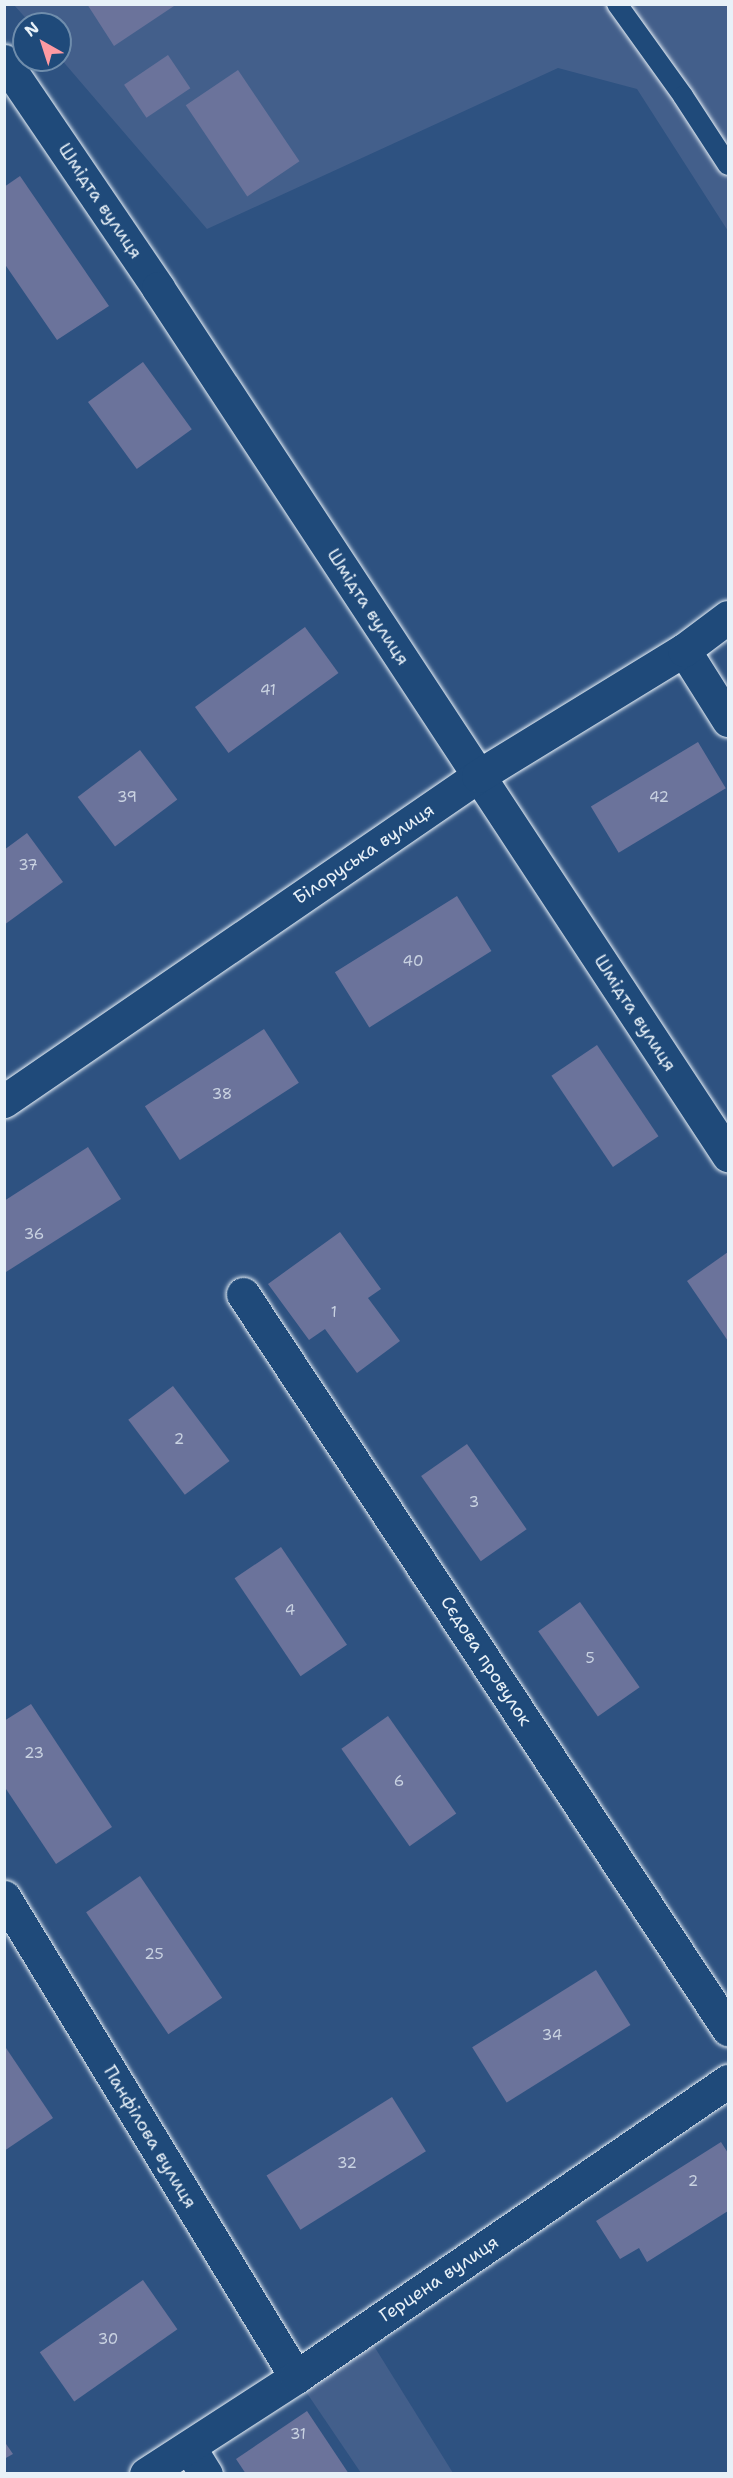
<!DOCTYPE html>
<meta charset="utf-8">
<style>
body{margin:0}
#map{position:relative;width:733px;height:2478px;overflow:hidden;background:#2e5281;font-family:"Shantell Sans",sans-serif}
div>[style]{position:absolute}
.built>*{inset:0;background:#435f8b}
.building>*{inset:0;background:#6b739b;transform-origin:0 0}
.roads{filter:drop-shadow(0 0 2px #e8f1f8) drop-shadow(0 0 2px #e8f1f8)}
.lane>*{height:20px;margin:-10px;padding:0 10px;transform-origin:10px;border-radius:10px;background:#1f4a7a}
.street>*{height:33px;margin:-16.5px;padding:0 16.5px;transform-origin:16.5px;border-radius:16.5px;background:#1f4a7a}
span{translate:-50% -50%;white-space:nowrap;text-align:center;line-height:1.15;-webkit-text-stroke:4.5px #1f4a7a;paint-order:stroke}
.number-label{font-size:15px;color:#c9d2e1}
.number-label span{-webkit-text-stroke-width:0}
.street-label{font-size:18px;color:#e8f1f8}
.frame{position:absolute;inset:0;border:6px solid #e8f1f8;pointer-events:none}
.north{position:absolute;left:12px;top:12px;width:60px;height:60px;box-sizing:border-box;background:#1f4a7a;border:2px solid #6f8dac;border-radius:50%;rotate:321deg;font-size:16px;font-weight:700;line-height:24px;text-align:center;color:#e8f1f8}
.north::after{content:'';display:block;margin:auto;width:21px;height:27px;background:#ff9aa2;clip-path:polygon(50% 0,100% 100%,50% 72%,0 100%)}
</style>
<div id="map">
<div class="built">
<i style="clip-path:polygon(14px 5px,728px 5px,728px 231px,637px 89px,558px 68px,207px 229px,60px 58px,60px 24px,31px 24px)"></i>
<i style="clip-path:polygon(364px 2330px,453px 2473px,361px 2473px,296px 2377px)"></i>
</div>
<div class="building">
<i style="clip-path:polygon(87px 4px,177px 4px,114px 46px)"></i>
<i style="left:168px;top:55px;width:40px;height:53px;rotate:56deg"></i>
<i style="left:238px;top:70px;width:110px;height:63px;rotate:56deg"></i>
<i style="clip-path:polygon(20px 176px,109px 306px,57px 340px,4px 263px,4px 187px)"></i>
<i style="left:143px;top:362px;width:83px;height:68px;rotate:54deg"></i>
<i style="left:305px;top:627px;width:57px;height:136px;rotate:54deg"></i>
<i style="left:698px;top:742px;width:54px;height:125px;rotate:59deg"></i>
<i style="left:140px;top:750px;width:62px;height:78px;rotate:53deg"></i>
<i style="clip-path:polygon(27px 833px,63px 882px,4px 925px,4px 850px)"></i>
<i style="left:457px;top:896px;width:65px;height:144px;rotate:58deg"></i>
<i style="left:264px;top:1029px;width:64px;height:142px;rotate:57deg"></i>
<i style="left:597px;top:1045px;width:110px;height:55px;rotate:56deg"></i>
<i style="clip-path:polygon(88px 1147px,121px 1199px,6px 1272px,4px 1201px)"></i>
<i style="clip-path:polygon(340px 1232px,381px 1289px,368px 1298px,400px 1341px,357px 1373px,325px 1329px,309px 1340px,268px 1284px)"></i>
<i style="clip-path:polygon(728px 1252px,728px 1341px,687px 1281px)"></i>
<i style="left:173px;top:1386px;width:94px;height:56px;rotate:53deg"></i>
<i style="left:467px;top:1444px;width:104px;height:56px;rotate:55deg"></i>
<i style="left:281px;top:1547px;width:118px;height:56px;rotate:56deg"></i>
<i style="left:580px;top:1602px;width:104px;height:51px;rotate:55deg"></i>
<i style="clip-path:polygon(31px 1704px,112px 1827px,56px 1864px,4px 1786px,4px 1721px)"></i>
<i style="left:388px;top:1716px;width:119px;height:57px;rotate:55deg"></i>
<i style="left:140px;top:1876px;width:147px;height:65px;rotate:56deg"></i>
<i style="left:596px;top:1970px;width:65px;height:146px;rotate:58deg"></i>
<i style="clip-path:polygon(4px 2045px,53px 2118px,4px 2151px)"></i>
<i style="left:392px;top:2097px;width:64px;height:148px;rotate:58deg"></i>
<i style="clip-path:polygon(721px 2142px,728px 2153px,728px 2211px,647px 2262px,639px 2248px,620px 2259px,596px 2221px)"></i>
<i style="left:143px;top:2280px;width:60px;height:126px;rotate:55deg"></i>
<i style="clip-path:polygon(307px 2411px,349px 2474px,246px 2474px,236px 2459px)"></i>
<i style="clip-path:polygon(4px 2441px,13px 2454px,4px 2459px)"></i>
</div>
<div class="roads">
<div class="lane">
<i style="left:617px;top:4px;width:113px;rotate:54.3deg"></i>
<i style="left:683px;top:96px;width:82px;rotate:56.9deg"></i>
</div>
<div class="street">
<i style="left:4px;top:61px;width:274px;rotate:55.8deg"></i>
<i style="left:158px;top:288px;width:1038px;rotate:56.68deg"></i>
<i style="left:684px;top:650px;width:83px;rotate:57.8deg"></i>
<i style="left:4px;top:1101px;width:575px;rotate:-34.44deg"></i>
<i style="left:478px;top:776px;width:241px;rotate:-31.5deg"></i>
<i style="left:684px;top:650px;width:55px;rotate:-36.9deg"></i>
<i style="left:243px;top:1294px;width:881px;rotate:56.58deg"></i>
<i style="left:4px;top:1897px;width:562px;rotate:58.69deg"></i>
<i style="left:189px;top:2447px;width:32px;rotate:58deg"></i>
<i style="left:146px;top:2474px;width:179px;rotate:-32.9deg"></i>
<i style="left:296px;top:2377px;width:524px;rotate:-34.42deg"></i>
</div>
</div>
<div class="number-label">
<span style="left:268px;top:691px">41</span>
<span style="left:127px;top:798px">39</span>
<span style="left:659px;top:798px">42</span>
<span style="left:28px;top:866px">37</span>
<span style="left:413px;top:962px">40</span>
<span style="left:222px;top:1095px">38</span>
<span style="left:34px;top:1235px">36</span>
<span style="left:334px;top:1313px">1</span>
<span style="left:179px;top:1440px">2</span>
<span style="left:474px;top:1503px">3</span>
<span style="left:290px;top:1611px">4</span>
<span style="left:590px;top:1659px">5</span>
<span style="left:34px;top:1754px">23</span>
<span style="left:399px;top:1782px">6</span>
<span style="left:154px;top:1955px">25</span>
<span style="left:552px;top:2036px">34</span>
<span style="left:347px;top:2164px">32</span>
<span style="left:693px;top:2182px">2</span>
<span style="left:108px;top:2340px">30</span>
<span style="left:298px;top:2435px">31</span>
</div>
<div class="street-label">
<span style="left:100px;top:201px;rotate:56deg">Шмідта вулиця</span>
<span style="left:368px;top:607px;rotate:57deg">Шмідта вулиця</span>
<span style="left:364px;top:854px;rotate:-34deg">Білоруська вулиця</span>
<span style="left:635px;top:1013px;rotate:57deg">Шмідта вулиця</span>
<span style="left:486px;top:1661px;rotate:57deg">Сєдова провулок</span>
<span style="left:150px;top:2137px;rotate:59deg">Панфілова вулиця</span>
<span style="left:439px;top:2279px;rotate:-34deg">Герцена вулиця</span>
</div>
<div class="frame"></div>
<div class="north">N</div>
</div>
